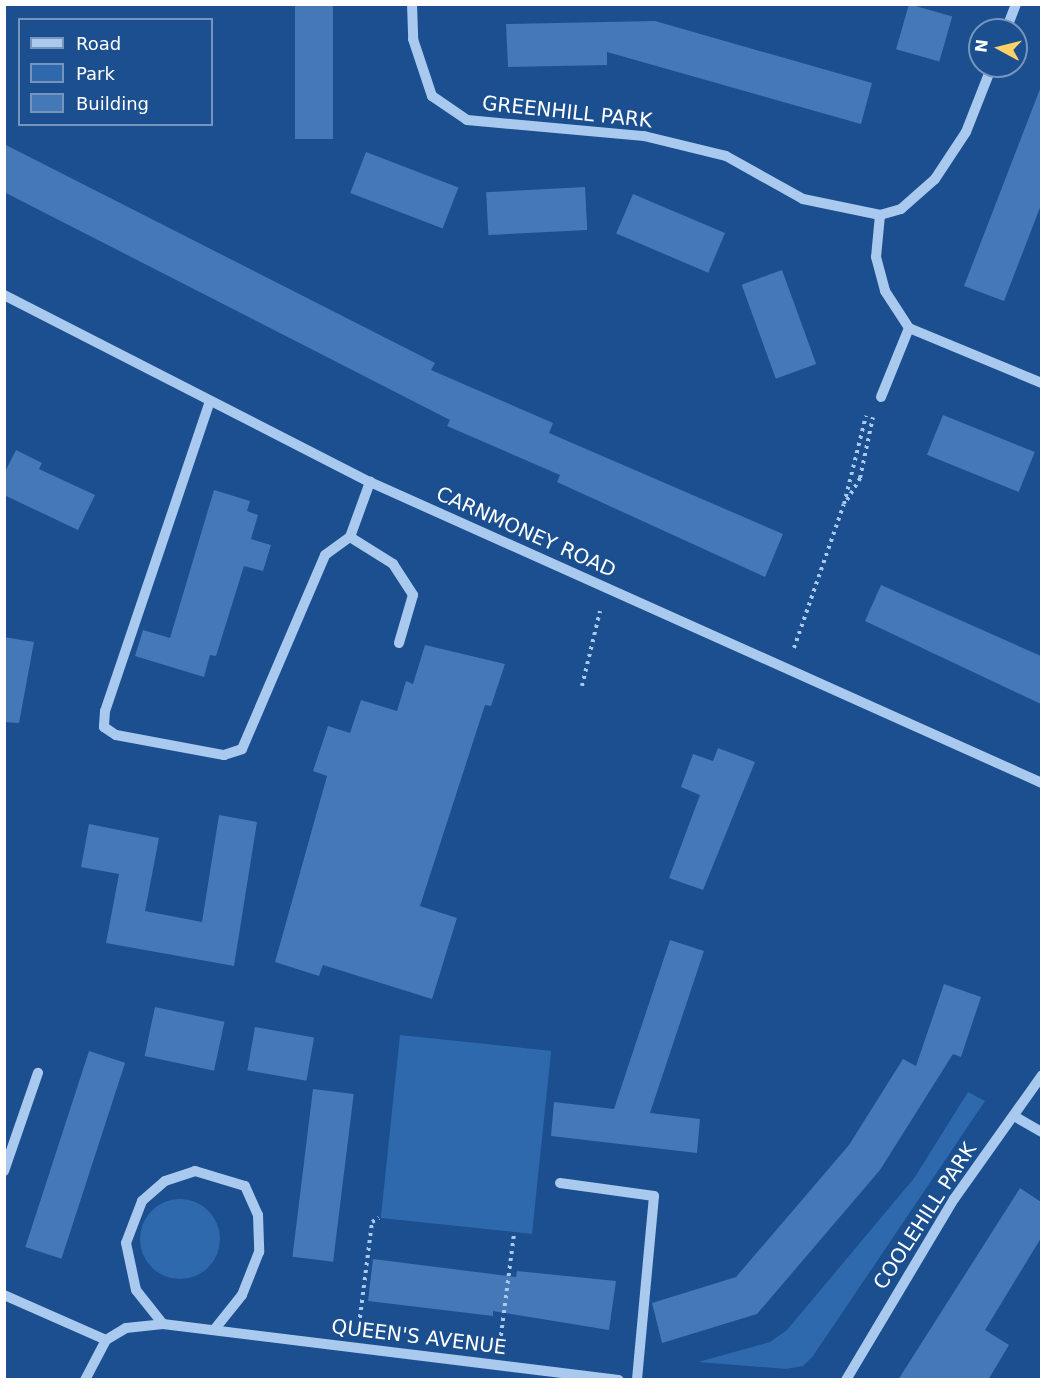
<!DOCTYPE html>
<style>
body{margin:0}
#map{position:relative;width:1046px;height:1384px;overflow:hidden;background:#1b4f8f;font-family:"DejaVu Sans",sans-serif}
div>[style]{position:absolute}
.green>*{inset:0;background:#2e69ad;transform-origin:0 0}
.round{border-radius:50%}
.building>*{inset:0;background:#4478b7;transform-origin:0 0}
.path>*{height:4px;margin-top:-2px;transform-origin:0;background:repeating-linear-gradient(90deg,#a9c9ee 0 3px,transparent 0 7.5px)}
.minor>*{height:10px;margin:-5px;padding:0 5px;transform-origin:5px;border-radius:5px;background:#a9c9ee}
span{translate:-50% -50%;white-space:nowrap;text-align:center;line-height:1.15;-webkit-text-stroke:5px #1b4f8f;paint-order:stroke}
.street-label{font-size:20px;color:#fff}
.frame{position:absolute;inset:0;border:6px solid #fff;pointer-events:none}
.legend{position:absolute;left:18px;top:18px;width:195px;height:108px;box-sizing:border-box;background:#1b4f8f;border:2px solid #7695bc;margin:0;padding:8px 10px;list-style:none;font-size:18px;color:#fff}
.legend li{display:flex;align-items:center;gap:12px;height:30px}
.legend b{width:30px;border:2px solid #7695bc}
.north{position:absolute;left:968px;top:18px;width:60px;height:60px;box-sizing:border-box;background:#1b4f8f;border:2px solid #7695bc;border-radius:50%;rotate:277deg;font-size:16px;font-weight:700;line-height:24px;text-align:center;color:#fff}
.north::after{content:'';display:block;margin:auto;width:21px;height:27px;background:#ffd166;clip-path:polygon(50% 0,100% 100%,50% 72%,0 100%)}
</style>
<div id="map">
<div class="green">
<i style="left:400px;top:1035px;width:152px;height:184px;rotate:6deg"></i>
<i style="clip-path:polygon(968px 1092px,985px 1101px,813px 1356px,803px 1366px,786px 1369px,698px 1362px,770px 1342px,787px 1330px,915px 1177px)"></i>
<i class="round" style="left:140px;top:1199px;width:80px;height:80px"></i>
</div>
<div class="building">
<i style="left:295px;top:4px;width:38px;height:135px"></i>
<i style="left:909px;top:4px;width:45px;height:47px;rotate:16deg"></i>
<i style="clip-path:polygon(655px 21px,872px 83px,861px 124px,607px 52px,607px 65px,508px 67px,506px 24px)"></i>
<i style="clip-path:polygon(1040px 89px,1041px 205px,1004px 301px,964px 286px)"></i>
<i style="clip-path:polygon(4px 144px,435px 363px,431px 370px,553px 423px,549px 433px,783px 534px,765px 577px,557px 482px,560px 475px,447px 426px,450px 420px,4px 192px)"></i>
<i style="left:366px;top:152px;width:99px;height:44px;rotate:21deg"></i>
<i style="left:585px;top:187px;width:43px;height:99px;rotate:87deg"></i>
<i style="left:633px;top:194px;width:100px;height:43px;rotate:23deg"></i>
<i style="left:782px;top:270px;width:100px;height:43px;rotate:70deg"></i>
<i style="left:943px;top:415px;width:99px;height:43px;rotate:22deg"></i>
<i style="clip-path:polygon(16px 450px,42px 463px,39px 469px,95px 495px,78px 530px,4px 495px,4px 474px)"></i>
<i style="clip-path:polygon(214px 490px,250px 501px,247px 511px,258px 515px,251px 539px,271px 545px,263px 571px,244px 566px,216px 656px,210px 655px,204px 677px,135px 656px,143px 630px,170px 638px)"></i>
<i style="clip-path:polygon(881px 585px,1041px 656px,1041px 704px,865px 621px)"></i>
<i style="clip-path:polygon(4px 637px,34px 642px,19px 723px,4px 722px)"></i>
<i style="clip-path:polygon(425px 645px,505px 664px,491px 706px,485px 705px,420px 906px,457px 918px,432px 999px,323px 965px,319px 976px,275px 962px,327px 776px,313px 771px,328px 726px,350px 733px,361px 700px,397px 711px,406px 681px,413px 684px)"></i>
<i style="clip-path:polygon(718px 748px,755px 762px,703px 890px,669px 878px,700px 795px,681px 787px,693px 754px,713px 761px)"></i>
<i style="clip-path:polygon(219px 815px,257px 822px,234px 966px,106px 943px,119px 874px,81px 867px,89px 824px,159px 838px,145px 911px,202px 922px)"></i>
<i style="clip-path:polygon(670px 940px,704px 951px,650px 1113px,700px 1119px,697px 1153px,551px 1136px,554px 1102px,614px 1109px)"></i>
<i style="clip-path:polygon(944px 984px,981px 997px,961px 1057px,953px 1054px,880px 1170px,757px 1314px,662px 1343px,652px 1303px,736px 1277px,849px 1145px,903px 1059px,916px 1066px)"></i>
<i style="left:155px;top:1007px;width:71px;height:50px;rotate:12deg"></i>
<i style="left:255px;top:1027px;width:60px;height:44px;rotate:10deg"></i>
<i style="left:89px;top:1051px;width:38px;height:206px;rotate:18deg"></i>
<i style="left:313px;top:1089px;width:41px;height:169px;rotate:7deg"></i>
<i style="clip-path:polygon(1020px 1188px,1041px 1202px,1041px 1238px,985px 1330px,1009px 1345px,988px 1380px,898px 1380px)"></i>
<i style="clip-path:polygon(373px 1259px,516px 1277px,517px 1271px,616px 1281px,609px 1330px,493px 1311px,493px 1316px,368px 1301px)"></i>
</div>
<div class="path">
<i style="left:847px;top:500px;width:26px;rotate:-59deg"></i>
<i style="left:860px;top:478px;width:62px;rotate:-78deg"></i>
<i style="left:794px;top:648px;width:152px;rotate:-70.9deg"></i>
<i style="left:844px;top:504px;width:91px;rotate:-76deg"></i>
<i style="left:582px;top:686px;width:77px;rotate:-76.5deg"></i>
<i style="left:359px;top:1325px;width:104px;rotate:-82.8deg"></i>
<i style="left:372px;top:1222px;width:8px;rotate:-30deg"></i>
<i style="left:500px;top:1343px;width:111px;rotate:-82.7deg"></i>
</div>
<div class="minor">
<i style="left:412px;top:4px;width:35px;rotate:88deg"></i>
<i style="left:413px;top:39px;width:60px;rotate:71.6deg"></i>
<i style="left:432px;top:96px;width:42px;rotate:34.4deg"></i>
<i style="left:467px;top:120px;width:178px;rotate:5.2deg"></i>
<i style="left:644px;top:136px;width:84px;rotate:13.7deg"></i>
<i style="left:726px;top:156px;width:88px;rotate:29.2deg"></i>
<i style="left:803px;top:199px;width:79px;rotate:11.7deg"></i>
<i style="left:880px;top:215px;width:22px;rotate:-16deg"></i>
<i style="left:901px;top:209px;width:45px;rotate:-41.4deg"></i>
<i style="left:935px;top:179px;width:56px;rotate:-56.6deg"></i>
<i style="left:966px;top:132px;width:71px;rotate:-68.5deg"></i>
<i style="left:1006px;top:30px;width:28px;rotate:-69deg"></i>
<i style="left:880px;top:215px;width:42px;rotate:95.4deg"></i>
<i style="left:876px;top:257px;width:35px;rotate:75deg"></i>
<i style="left:885px;top:291px;width:44px;rotate:57deg"></i>
<i style="left:909px;top:328px;width:144px;rotate:22.5deg"></i>
<i style="left:4px;top:295px;width:411px;rotate:27.1deg"></i>
<i style="left:370px;top:482px;width:736px;rotate:24.13deg"></i>
<i style="left:881px;top:397px;width:74px;rotate:-67.9deg"></i>
<i style="left:210px;top:401px;width:327px;rotate:108.7deg"></i>
<i style="left:105px;top:711px;width:16px;rotate:94deg"></i>
<i style="left:104px;top:727px;width:14px;rotate:34deg"></i>
<i style="left:116px;top:735px;width:110px;rotate:10.5deg"></i>
<i style="left:224px;top:755px;width:19px;rotate:-18deg"></i>
<i style="left:242px;top:749px;width:211px;rotate:-66.8deg"></i>
<i style="left:325px;top:555px;width:31px;rotate:-36deg"></i>
<i style="left:350px;top:537px;width:59px;rotate:-70deg"></i>
<i style="left:350px;top:537px;width:51px;rotate:32.1deg"></i>
<i style="left:393px;top:564px;width:37px;rotate:57deg"></i>
<i style="left:413px;top:595px;width:50px;rotate:106.3deg"></i>
<i style="left:1014px;top:1116px;width:32px;rotate:30deg"></i>
<i style="left:4px;top:1171px;width:104px;rotate:-70.9deg"></i>
<i style="left:560px;top:1183px;width:95px;rotate:7.9deg"></i>
<i style="left:654px;top:1196px;width:185px;rotate:95.3deg"></i>
<i style="left:4px;top:1295px;width:111px;rotate:23.8deg"></i>
<i style="left:163px;top:1324px;width:43px;rotate:-128.5deg"></i>
<i style="left:136px;top:1290px;width:48px;rotate:-102deg"></i>
<i style="left:126px;top:1243px;width:45px;rotate:-69.1deg"></i>
<i style="left:142px;top:1201px;width:30px;rotate:-41deg"></i>
<i style="left:165px;top:1181px;width:32px;rotate:-18deg"></i>
<i style="left:195px;top:1171px;width:52px;rotate:16.7deg"></i>
<i style="left:245px;top:1186px;width:32px;rotate:66deg"></i>
<i style="left:258px;top:1215px;width:37px;rotate:88deg"></i>
<i style="left:259px;top:1252px;width:46px;rotate:111.6deg"></i>
<i style="left:242px;top:1295px;width:45px;rotate:128.7deg"></i>
<i style="left:85px;top:1380px;width:45px;rotate:-62.3deg"></i>
<i style="left:106px;top:1340px;width:23px;rotate:-31deg"></i>
<i style="left:126px;top:1328px;width:37px;rotate:-6deg"></i>
<i style="left:163px;top:1324px;width:459px;rotate:7deg"></i>
<i style="left:846px;top:1380px;width:211px;rotate:-59.2deg"></i>
<i style="left:954px;top:1199px;width:152px;rotate:-54.6deg"></i>
</div>
<div class="street-label">
<span style="left:567px;top:112px;rotate:6deg">GREENHILL PARK</span>
<span style="left:526px;top:532px;rotate:24deg">CARNMONEY ROAD</span>
<span style="left:925px;top:1216px;rotate:-57deg">COOLEHILL PARK</span>
<span style="left:419px;top:1337px;rotate:7deg">QUEEN'S AVENUE</span>
</div>
<div class="frame"></div>
<ul class="legend">
<li><b style="height:8px;background:#a9c9ee"></b>Road</li>
<li><b style="height:16px;background:#2e69ad"></b>Park</li>
<li><b style="height:16px;background:#4478b7"></b>Building</li>
</ul>
<div class="north">N</div>
</div>
